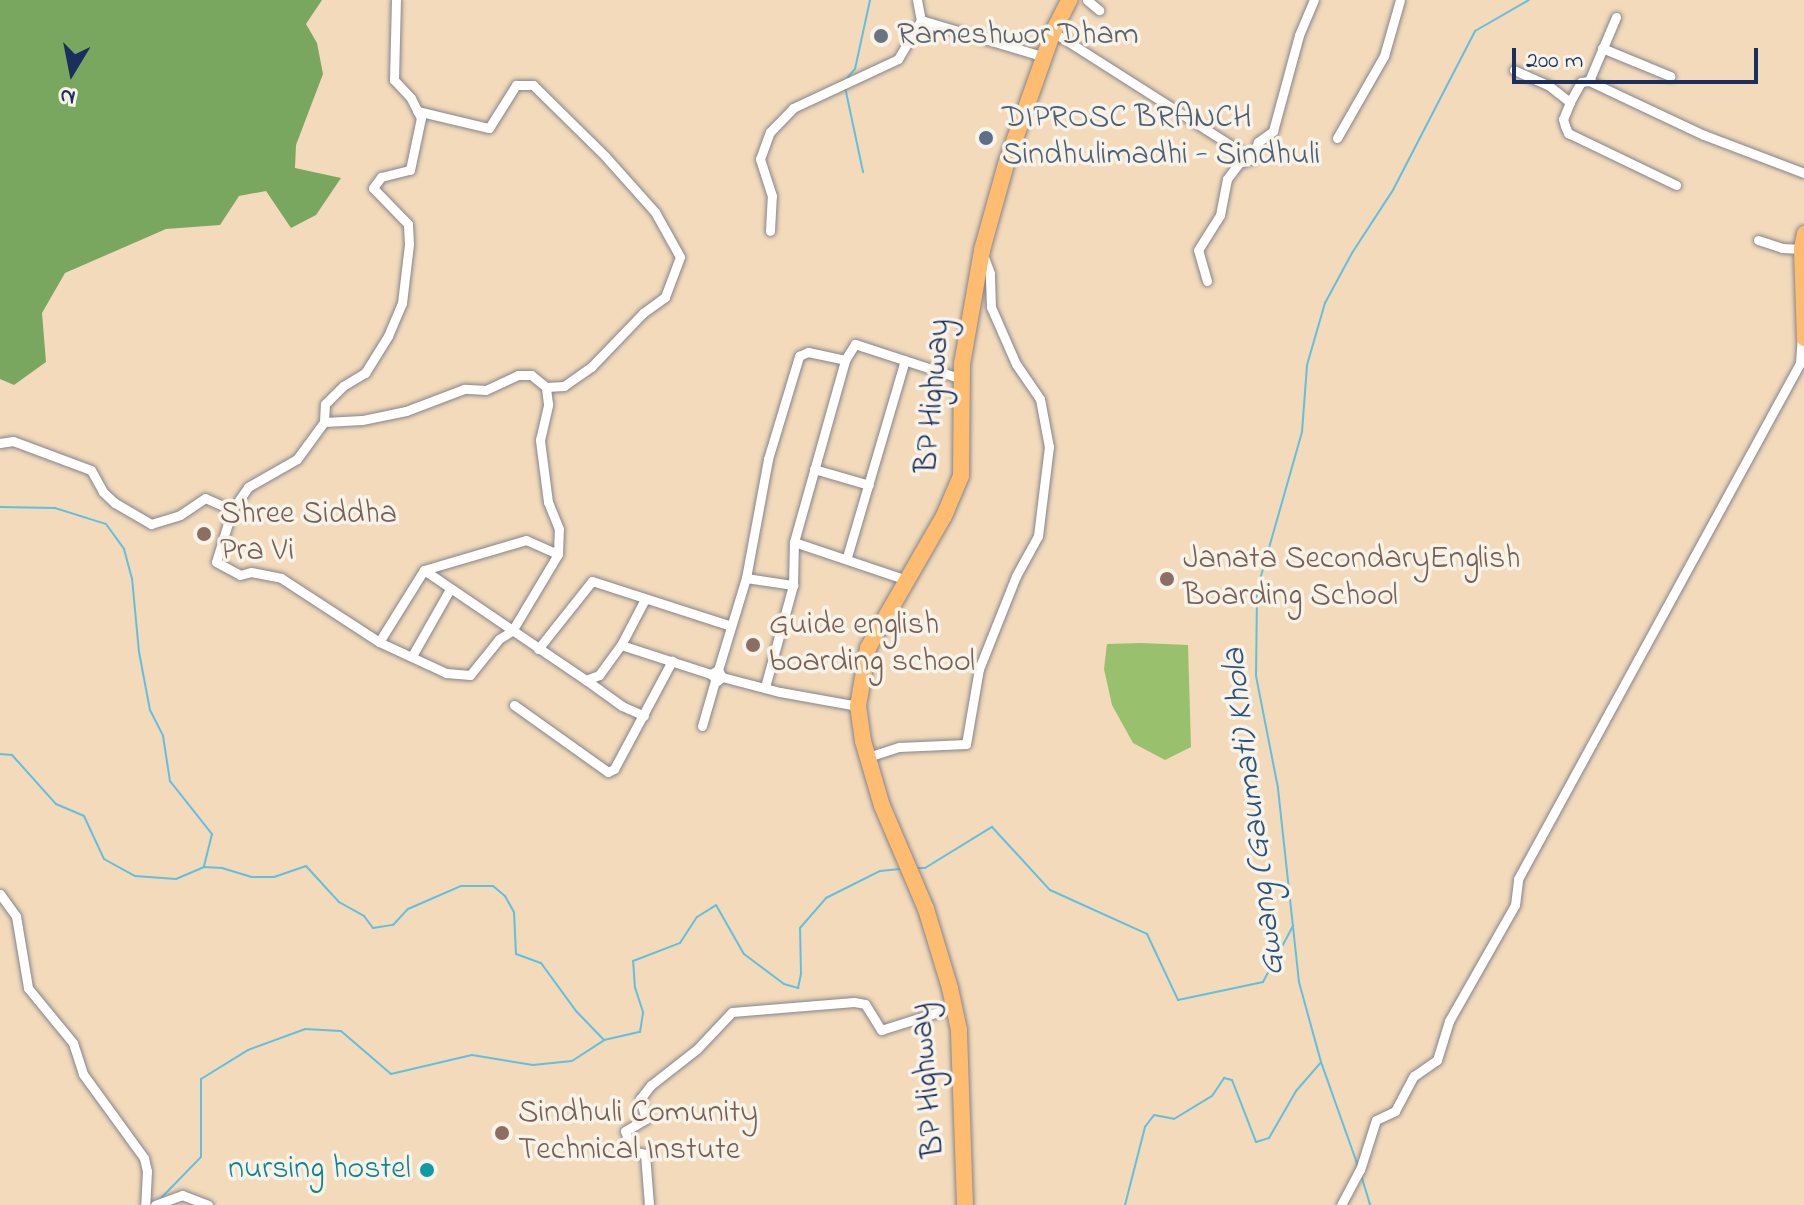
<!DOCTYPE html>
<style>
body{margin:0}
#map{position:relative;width:1804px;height:1205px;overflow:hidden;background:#f2daba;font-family:"Indie Flower",sans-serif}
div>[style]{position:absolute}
.green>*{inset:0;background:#99c16d}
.forest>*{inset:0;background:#7aa760}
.stream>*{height:2px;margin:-1px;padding:0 1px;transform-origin:1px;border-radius:1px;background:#61c0df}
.roads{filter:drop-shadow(0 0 2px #86848c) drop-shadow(0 0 2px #86848c)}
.minor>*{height:9px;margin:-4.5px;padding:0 4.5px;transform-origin:4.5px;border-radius:4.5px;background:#fff}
.primary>*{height:14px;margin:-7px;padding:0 7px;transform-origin:7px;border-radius:7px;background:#fdbc6f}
.trunk>*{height:16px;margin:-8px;padding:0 8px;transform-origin:8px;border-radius:8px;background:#fdbc6f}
.dots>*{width:22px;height:22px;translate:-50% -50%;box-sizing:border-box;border:4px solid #f7f3e8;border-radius:50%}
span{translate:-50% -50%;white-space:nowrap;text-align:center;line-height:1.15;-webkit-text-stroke:7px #f7f3e8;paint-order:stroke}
.worship-label{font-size:32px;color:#5b616d}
.left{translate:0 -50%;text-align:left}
.service-label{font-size:32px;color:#4e5e75}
.street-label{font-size:32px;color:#1b2f5e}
.education-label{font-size:32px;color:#785e54}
.culture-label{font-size:32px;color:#0d838f}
.right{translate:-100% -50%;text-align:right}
.water-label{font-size:34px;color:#2c537e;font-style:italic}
.north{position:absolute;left:32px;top:32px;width:80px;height:80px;-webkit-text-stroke:6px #f7f3e8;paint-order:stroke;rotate:190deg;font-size:22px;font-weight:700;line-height:32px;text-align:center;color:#1b2f5e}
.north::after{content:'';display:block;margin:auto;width:28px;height:36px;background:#1b2f5e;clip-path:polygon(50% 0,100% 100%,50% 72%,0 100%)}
.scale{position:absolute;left:1512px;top:48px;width:246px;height:36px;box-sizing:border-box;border:4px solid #1b2f5e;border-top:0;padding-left:10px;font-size:24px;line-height:28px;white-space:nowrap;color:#1b2f5e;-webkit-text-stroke:6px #f7f3e8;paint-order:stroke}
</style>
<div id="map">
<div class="green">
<i style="clip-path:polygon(1141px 643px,1188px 645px,1191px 747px,1165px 760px,1133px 743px,1112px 705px,1104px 669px,1107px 644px)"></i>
</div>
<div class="forest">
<i style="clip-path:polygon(0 0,322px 0,306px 24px,317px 43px,323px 74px,296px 145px,295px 168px,341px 178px,316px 215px,291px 228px,266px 191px,239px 196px,220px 225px,166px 229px,65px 273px,42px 313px,46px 362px,14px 385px,0 379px)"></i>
</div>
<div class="stream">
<i style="left:848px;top:77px;width:11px;rotate:-49deg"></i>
<i style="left:855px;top:69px;width:71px;rotate:-77.7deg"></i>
<i style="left:845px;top:87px;width:87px;rotate:78deg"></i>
<i style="left:0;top:507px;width:55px;rotate:1deg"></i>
<i style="left:55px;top:508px;width:53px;rotate:17.4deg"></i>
<i style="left:106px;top:524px;width:31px;rotate:54deg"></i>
<i style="left:124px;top:549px;width:30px;rotate:75deg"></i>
<i style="left:132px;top:578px;width:74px;rotate:84.6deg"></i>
<i style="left:139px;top:652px;width:59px;rotate:79.3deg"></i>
<i style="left:150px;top:710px;width:29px;rotate:63deg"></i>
<i style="left:163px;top:736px;width:46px;rotate:81.2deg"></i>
<i style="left:170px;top:781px;width:68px;rotate:51.6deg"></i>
<i style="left:212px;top:834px;width:34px;rotate:104deg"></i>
<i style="left:204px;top:867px;width:18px;rotate:3deg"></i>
<i style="left:222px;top:868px;width:31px;rotate:17deg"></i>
<i style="left:252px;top:877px;width:22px"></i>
<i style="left:274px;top:877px;width:34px;rotate:-19deg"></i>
<i style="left:306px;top:866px;width:49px;rotate:47.5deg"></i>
<i style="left:339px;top:902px;width:29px;rotate:29deg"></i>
<i style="left:364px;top:916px;width:15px;rotate:53deg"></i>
<i style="left:373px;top:928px;width:20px;rotate:-9deg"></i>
<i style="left:393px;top:925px;width:22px;rotate:-47deg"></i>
<i style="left:408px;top:909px;width:58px;rotate:-23.5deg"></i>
<i style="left:461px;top:886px;width:32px"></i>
<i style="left:493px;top:886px;width:16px;rotate:40deg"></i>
<i style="left:505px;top:896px;width:18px;rotate:61deg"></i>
<i style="left:514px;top:912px;width:42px;rotate:87.3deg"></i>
<i style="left:516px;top:954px;width:27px;rotate:20deg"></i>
<i style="left:541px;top:963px;width:59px;rotate:53.9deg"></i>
<i style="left:576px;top:1011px;width:40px;rotate:46deg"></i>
<i style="left:0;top:754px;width:12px;rotate:5deg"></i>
<i style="left:12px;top:755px;width:66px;rotate:48.1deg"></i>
<i style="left:56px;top:804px;width:30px;rotate:23deg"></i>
<i style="left:84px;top:816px;width:47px;rotate:65.1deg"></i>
<i style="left:104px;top:859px;width:35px;rotate:29deg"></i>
<i style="left:135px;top:876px;width:41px;rotate:4.2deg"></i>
<i style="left:176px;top:879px;width:30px;rotate:-23deg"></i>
<i style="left:918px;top:868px;width:7px"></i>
<i style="left:925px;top:868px;width:79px;rotate:-31.5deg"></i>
<i style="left:992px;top:827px;width:86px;rotate:47.4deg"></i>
<i style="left:1050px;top:890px;width:107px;rotate:24.4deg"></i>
<i style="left:1147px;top:934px;width:73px;rotate:64.8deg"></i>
<i style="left:1178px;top:1000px;width:87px;rotate:-12deg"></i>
<i style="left:1263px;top:982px;width:64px;rotate:-61.8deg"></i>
<i style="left:1358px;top:1166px;width:110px;rotate:-109.6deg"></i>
<i style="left:1321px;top:1062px;width:83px;rotate:-105.4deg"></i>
<i style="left:1299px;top:982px;width:195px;rotate:-96.2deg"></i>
<i style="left:1278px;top:788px;width:114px;rotate:-101.1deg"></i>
<i style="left:1256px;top:676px;width:86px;rotate:-89.3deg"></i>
<i style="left:1257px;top:590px;width:164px;rotate:-74.1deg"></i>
<i style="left:1302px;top:432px;width:67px;rotate:-85.7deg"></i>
<i style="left:1307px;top:365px;width:65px;rotate:-73.8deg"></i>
<i style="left:1325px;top:303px;width:57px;rotate:-61.6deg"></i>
<i style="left:1352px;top:253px;width:75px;rotate:-56.9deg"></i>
<i style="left:1393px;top:190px;width:179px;rotate:-62.7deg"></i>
<i style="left:1475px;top:31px;width:62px;rotate:-29.9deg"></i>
<i style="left:1361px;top:1175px;width:31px;rotate:73deg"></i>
<i style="left:162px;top:1197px;width:56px;rotate:-45.7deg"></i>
<i style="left:201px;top:1157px;width:78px;rotate:-90deg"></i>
<i style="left:201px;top:1079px;width:55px;rotate:-31.7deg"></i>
<i style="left:248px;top:1050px;width:61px;rotate:-20.2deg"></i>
<i style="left:305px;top:1029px;width:36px;rotate:3deg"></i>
<i style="left:341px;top:1031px;width:66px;rotate:40.7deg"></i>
<i style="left:391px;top:1074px;width:83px;rotate:-13.2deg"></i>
<i style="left:472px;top:1055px;width:62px;rotate:9.3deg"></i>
<i style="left:533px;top:1065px;width:39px;rotate:-6deg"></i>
<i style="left:572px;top:1061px;width:38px;rotate:-33deg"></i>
<i style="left:604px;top:1040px;width:37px;rotate:-13deg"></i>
<i style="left:640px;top:1032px;width:20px;rotate:-81deg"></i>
<i style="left:643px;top:1012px;width:25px;rotate:-108deg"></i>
<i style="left:635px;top:988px;width:27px;rotate:-94deg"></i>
<i style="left:633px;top:961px;width:50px;rotate:-21deg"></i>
<i style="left:680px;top:943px;width:31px;rotate:-57deg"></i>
<i style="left:697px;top:917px;width:22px;rotate:-32deg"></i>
<i style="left:716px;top:905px;width:56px;rotate:60.3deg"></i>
<i style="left:744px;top:954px;width:50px;rotate:36.9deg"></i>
<i style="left:784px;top:984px;width:15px;rotate:16deg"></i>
<i style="left:798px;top:988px;width:14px;rotate:-78deg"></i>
<i style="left:801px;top:974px;width:46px;rotate:-91.2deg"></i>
<i style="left:800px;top:928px;width:40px;rotate:-49deg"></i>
<i style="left:826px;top:898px;width:60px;rotate:-26.6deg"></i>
<i style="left:880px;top:871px;width:20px;rotate:-6deg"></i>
<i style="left:1125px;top:1205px;width:81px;rotate:-75.6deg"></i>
<i style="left:1145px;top:1127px;width:15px;rotate:-53deg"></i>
<i style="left:1154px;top:1115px;width:20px;rotate:11deg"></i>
<i style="left:1174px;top:1119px;width:44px;rotate:-31.2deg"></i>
<i style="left:1212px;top:1096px;width:22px;rotate:-56deg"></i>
<i style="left:1224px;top:1078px;width:8px;rotate:14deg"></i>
<i style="left:1232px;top:1080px;width:66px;rotate:68.8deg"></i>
<i style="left:1256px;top:1142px;width:14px;rotate:-17deg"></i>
<i style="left:1269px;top:1138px;width:54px;rotate:-60.1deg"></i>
<i style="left:1296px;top:1091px;width:38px;rotate:-49deg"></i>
</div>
<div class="roads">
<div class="minor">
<i style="left:917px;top:0;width:20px;rotate:79deg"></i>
<i style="left:921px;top:20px;width:129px;rotate:16.6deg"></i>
<i style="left:1087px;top:0;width:16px;rotate:40deg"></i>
<i style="left:1616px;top:17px;width:69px;rotate:112.9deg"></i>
<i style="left:1589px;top:81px;width:8px;rotate:173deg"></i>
<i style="left:1581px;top:82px;width:23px;rotate:119deg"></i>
<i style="left:1570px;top:102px;width:18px;rotate:112deg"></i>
<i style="left:1563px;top:119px;width:7px;rotate:74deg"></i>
<i style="left:1565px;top:126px;width:8px;rotate:67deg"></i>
<i style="left:1568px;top:133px;width:120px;rotate:25.7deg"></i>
<i style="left:1053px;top:32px;width:236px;rotate:32.5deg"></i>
<i style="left:1602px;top:48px;width:74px;rotate:22.4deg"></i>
<i style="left:1514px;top:70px;width:37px;rotate:24deg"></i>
<i style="left:1548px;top:85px;width:28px;rotate:38deg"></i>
<i style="left:1589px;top:81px;width:127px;rotate:25.2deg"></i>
<i style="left:1704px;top:135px;width:107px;rotate:20.8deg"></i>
<i style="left:417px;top:111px;width:74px;rotate:13.3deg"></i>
<i style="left:489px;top:128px;width:51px;rotate:-57.9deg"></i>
<i style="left:516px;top:85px;width:17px"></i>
<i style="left:533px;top:85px;width:101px;rotate:44.6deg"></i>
<i style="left:605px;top:156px;width:75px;rotate:48.2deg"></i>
<i style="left:655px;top:212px;width:51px;rotate:60.9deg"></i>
<i style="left:680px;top:257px;width:43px;rotate:110.6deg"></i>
<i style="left:665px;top:297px;width:27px;rotate:144deg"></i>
<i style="left:643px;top:313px;width:75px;rotate:133.9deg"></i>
<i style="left:591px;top:367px;width:33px;rotate:145deg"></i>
<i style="left:564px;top:386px;width:18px;rotate:177deg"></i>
<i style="left:1337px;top:138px;width:95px;rotate:-60.2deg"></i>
<i style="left:1384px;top:56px;width:58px;rotate:-74.1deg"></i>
<i style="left:1252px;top:159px;width:18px;rotate:-71deg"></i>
<i style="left:1258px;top:142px;width:19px;rotate:-36deg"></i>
<i style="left:1273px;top:131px;width:99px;rotate:-74.8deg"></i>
<i style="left:1299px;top:35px;width:38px;rotate:-67deg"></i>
<i style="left:770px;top:231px;width:35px;rotate:-87deg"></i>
<i style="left:772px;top:196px;width:39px;rotate:-108deg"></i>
<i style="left:760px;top:159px;width:29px;rotate:-70deg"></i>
<i style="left:770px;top:132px;width:33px;rotate:-46deg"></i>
<i style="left:793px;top:108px;width:116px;rotate:-25deg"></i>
<i style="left:898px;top:59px;width:45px;rotate:-59.5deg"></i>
<i style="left:1758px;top:240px;width:25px;rotate:18deg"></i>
<i style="left:1782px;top:248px;width:19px;rotate:3deg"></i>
<i style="left:1207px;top:281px;width:32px;rotate:-106deg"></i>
<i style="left:1198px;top:250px;width:41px;rotate:-57.8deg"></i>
<i style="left:1220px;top:215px;width:37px;rotate:-79deg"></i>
<i style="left:1227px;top:179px;width:20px;rotate:-53deg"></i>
<i style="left:1239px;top:163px;width:14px;rotate:-17deg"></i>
<i style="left:0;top:443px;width:13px;rotate:-9deg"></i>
<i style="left:13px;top:441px;width:83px;rotate:20.4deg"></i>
<i style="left:91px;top:470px;width:25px;rotate:61deg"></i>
<i style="left:103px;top:492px;width:16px;rotate:43deg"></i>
<i style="left:115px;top:503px;width:42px;rotate:30.3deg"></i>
<i style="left:151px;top:524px;width:30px;rotate:-17deg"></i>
<i style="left:180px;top:515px;width:30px;rotate:-34deg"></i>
<i style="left:205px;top:498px;width:30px;rotate:24deg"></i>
<i style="left:232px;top:510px;width:54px;rotate:107.1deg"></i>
<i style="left:216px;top:562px;width:27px;rotate:28deg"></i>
<i style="left:240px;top:575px;width:11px;rotate:-15deg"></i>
<i style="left:251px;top:572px;width:31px;rotate:11deg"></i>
<i style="left:281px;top:578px;width:117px;rotate:33.1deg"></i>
<i style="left:379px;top:642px;width:74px;rotate:24.8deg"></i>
<i style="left:446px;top:673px;width:24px;rotate:5deg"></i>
<i style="left:470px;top:675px;width:46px;rotate:-51.1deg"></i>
<i style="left:499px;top:639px;width:15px;rotate:-32deg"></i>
<i style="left:512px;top:631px;width:90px;rotate:-59.1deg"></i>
<i style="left:558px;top:554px;width:25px;rotate:-88deg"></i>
<i style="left:559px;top:529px;width:29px;rotate:-112deg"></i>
<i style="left:548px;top:502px;width:63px;rotate:-97.4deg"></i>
<i style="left:540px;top:440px;width:37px;rotate:-77deg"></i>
<i style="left:548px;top:404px;width:17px;rotate:-97deg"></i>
<i style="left:546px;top:387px;width:19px;rotate:-141deg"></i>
<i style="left:531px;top:375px;width:13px;rotate:180deg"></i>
<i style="left:518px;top:375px;width:35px;rotate:155deg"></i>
<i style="left:486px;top:390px;width:22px;rotate:-177deg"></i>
<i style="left:464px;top:389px;width:62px;rotate:159.2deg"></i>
<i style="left:406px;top:411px;width:45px;rotate:168.4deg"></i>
<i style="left:362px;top:420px;width:38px;rotate:177deg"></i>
<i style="left:324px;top:422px;width:18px;rotate:-87deg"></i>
<i style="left:325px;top:404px;width:25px;rotate:-45deg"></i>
<i style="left:343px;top:386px;width:26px;rotate:-31deg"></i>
<i style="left:365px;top:373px;width:44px;rotate:-58.1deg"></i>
<i style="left:388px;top:336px;width:36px;rotate:-67deg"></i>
<i style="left:402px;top:303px;width:59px;rotate:-83.2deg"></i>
<i style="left:409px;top:244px;width:20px;rotate:-93deg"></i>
<i style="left:408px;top:224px;width:50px;rotate:-134.2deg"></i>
<i style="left:373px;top:188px;width:14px;rotate:-54deg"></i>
<i style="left:381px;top:177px;width:30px;rotate:-14deg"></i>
<i style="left:410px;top:170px;width:53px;rotate:-78.1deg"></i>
<i style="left:421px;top:118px;width:22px;rotate:-117deg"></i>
<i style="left:411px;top:98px;width:25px;rotate:-133deg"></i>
<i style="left:394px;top:80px;width:80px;rotate:-88.6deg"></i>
<i style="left:814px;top:469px;width:57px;rotate:16.2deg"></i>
<i style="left:232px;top:510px;width:28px;rotate:-55deg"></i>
<i style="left:248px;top:487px;width:56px;rotate:-29.7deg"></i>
<i style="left:297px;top:459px;width:46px;rotate:-53.9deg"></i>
<i style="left:794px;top:542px;width:119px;rotate:18.6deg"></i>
<i style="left:847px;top:557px;width:205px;rotate:-73.6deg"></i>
<i style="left:424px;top:570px;width:196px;rotate:34.2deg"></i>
<i style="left:586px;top:680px;width:14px;rotate:-21deg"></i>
<i style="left:599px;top:675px;width:37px;rotate:-54deg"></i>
<i style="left:621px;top:645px;width:95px;rotate:17.9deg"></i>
<i style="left:746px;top:578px;width:48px;rotate:8.5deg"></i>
<i style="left:379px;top:642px;width:85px;rotate:-58deg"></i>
<i style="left:424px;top:570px;width:106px;rotate:-16.4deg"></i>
<i style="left:526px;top:540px;width:35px;rotate:24deg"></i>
<i style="left:621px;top:645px;width:52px;rotate:-62.4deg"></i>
<i style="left:538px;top:649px;width:87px;rotate:-51.5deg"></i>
<i style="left:592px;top:581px;width:146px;rotate:17.9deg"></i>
<i style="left:412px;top:656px;width:77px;rotate:-60.4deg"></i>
<i style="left:718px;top:670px;width:96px;rotate:-73.1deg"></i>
<i style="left:746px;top:578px;width:121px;rotate:-79.5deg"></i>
<i style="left:768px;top:459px;width:108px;rotate:-73.2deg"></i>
<i style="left:799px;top:356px;width:10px;rotate:-24deg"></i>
<i style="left:808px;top:352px;width:38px;rotate:12deg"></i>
<i style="left:845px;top:360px;width:19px;rotate:-58deg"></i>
<i style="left:855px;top:344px;width:113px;rotate:18.1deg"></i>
<i style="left:722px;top:677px;width:8px;rotate:-120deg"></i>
<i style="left:718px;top:670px;width:8px;rotate:150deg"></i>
<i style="left:711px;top:674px;width:9px;rotate:49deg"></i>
<i style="left:717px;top:681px;width:6px;rotate:-39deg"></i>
<i style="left:722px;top:677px;width:60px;rotate:14.5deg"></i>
<i style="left:780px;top:692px;width:79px;rotate:10.2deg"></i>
<i style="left:586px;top:680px;width:44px;rotate:35.8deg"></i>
<i style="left:622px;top:706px;width:24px;rotate:24deg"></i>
<i style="left:765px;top:687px;width:106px;rotate:-74.6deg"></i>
<i style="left:793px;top:585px;width:43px;rotate:-88.7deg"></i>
<i style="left:794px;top:542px;width:189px;rotate:-74.3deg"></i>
<i style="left:514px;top:705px;width:115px;rotate:35.5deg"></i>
<i style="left:608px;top:772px;width:7px;rotate:-27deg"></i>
<i style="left:614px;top:769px;width:123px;rotate:-61.8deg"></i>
<i style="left:702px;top:726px;width:47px;rotate:-73.9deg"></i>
<i style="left:868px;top:757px;width:33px;rotate:-18deg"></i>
<i style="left:899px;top:747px;width:67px;rotate:-2.6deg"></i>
<i style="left:966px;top:744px;width:76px;rotate:-80.2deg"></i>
<i style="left:979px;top:669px;width:100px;rotate:-68.3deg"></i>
<i style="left:1016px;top:576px;width:46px;rotate:-61.2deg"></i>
<i style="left:1038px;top:536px;width:90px;rotate:-83deg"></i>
<i style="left:1049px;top:447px;width:49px;rotate:-100.6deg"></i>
<i style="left:1040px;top:399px;width:42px;rotate:-124.4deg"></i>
<i style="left:1016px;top:364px;width:62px;rotate:-113.7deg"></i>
<i style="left:991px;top:307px;width:34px;rotate:-92deg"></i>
<i style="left:990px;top:273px;width:17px;rotate:-111deg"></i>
<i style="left:0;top:894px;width:27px;rotate:54deg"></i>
<i style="left:16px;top:916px;width:73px;rotate:80.5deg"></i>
<i style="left:28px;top:988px;width:71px;rotate:50.7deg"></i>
<i style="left:73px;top:1043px;width:33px;rotate:72deg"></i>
<i style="left:83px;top:1074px;width:104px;rotate:54deg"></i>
<i style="left:144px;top:1158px;width:13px;rotate:77deg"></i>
<i style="left:147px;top:1171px;width:34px;rotate:93deg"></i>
<i style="left:155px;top:1205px;width:29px;rotate:-20deg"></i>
<i style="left:182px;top:1195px;width:28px;rotate:21deg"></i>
<i style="left:649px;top:1205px;width:51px;rotate:-94.5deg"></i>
<i style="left:645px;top:1154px;width:13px;rotate:-167deg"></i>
<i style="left:632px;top:1151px;width:21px;rotate:-109deg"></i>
<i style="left:625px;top:1131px;width:24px;rotate:-30deg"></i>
<i style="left:646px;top:1119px;width:21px;rotate:-107deg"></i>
<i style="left:640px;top:1099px;width:18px;rotate:-52deg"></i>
<i style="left:651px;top:1085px;width:58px;rotate:-38deg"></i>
<i style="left:697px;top:1049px;width:51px;rotate:-46.6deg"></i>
<i style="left:732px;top:1012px;width:122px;rotate:-4.7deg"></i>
<i style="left:854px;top:1002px;width:11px;rotate:10deg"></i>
<i style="left:865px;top:1004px;width:31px;rotate:58deg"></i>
<i style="left:881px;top:1030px;width:77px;rotate:-17.5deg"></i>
<i style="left:1341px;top:1205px;width:40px;rotate:-62deg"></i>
<i style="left:1360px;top:1170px;width:52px;rotate:-72.3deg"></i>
<i style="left:1376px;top:1120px;width:21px;rotate:-25deg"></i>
<i style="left:1395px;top:1111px;width:40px;rotate:-62deg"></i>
<i style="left:1414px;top:1076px;width:28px;rotate:-35deg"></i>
<i style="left:1437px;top:1060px;width:41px;rotate:-72.9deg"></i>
<i style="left:1449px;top:1021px;width:133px;rotate:-60.4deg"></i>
<i style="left:1515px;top:905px;width:26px;rotate:-83deg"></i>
<i style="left:1518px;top:879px;width:588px;rotate:-61.34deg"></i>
<i style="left:1800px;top:363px;width:26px;rotate:-86deg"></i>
</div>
<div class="primary">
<i style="left:1804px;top:233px;width:16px;rotate:101deg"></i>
<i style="left:1801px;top:249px;width:90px;rotate:88.1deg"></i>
</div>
<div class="trunk">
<i style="left:965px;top:1205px;width:175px;rotate:-92deg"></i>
<i style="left:959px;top:1030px;width:43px;rotate:-102.1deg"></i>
<i style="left:950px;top:988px;width:83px;rotate:-106.9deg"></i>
<i style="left:926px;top:909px;width:112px;rotate:-113.1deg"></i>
<i style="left:882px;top:806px;width:68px;rotate:-106.3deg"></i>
<i style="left:863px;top:741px;width:35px;rotate:-98deg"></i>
<i style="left:858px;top:706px;width:59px;rotate:-80.2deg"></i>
<i style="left:868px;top:648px;width:152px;rotate:-60.1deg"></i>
<i style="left:944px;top:516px;width:43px;rotate:-67deg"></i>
<i style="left:961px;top:476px;width:112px;rotate:-89.5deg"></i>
<i style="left:962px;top:364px;width:116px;rotate:-80deg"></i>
<i style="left:982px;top:250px;width:89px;rotate:-74.4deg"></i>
<i style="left:1006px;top:164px;width:140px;rotate:-70.4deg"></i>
<i style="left:1053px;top:32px;width:36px;rotate:-63deg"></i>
</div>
</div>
<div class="dots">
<i style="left:881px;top:36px;background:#6b7280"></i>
<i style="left:986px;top:138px;background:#5c6f8a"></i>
<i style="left:204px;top:534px;background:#8d6e63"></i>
<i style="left:1167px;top:579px;background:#8d6e63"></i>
<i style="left:753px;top:645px;background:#8d6e63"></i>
<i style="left:502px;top:1133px;background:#8d6e63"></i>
<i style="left:427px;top:1170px;background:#0f9aa8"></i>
</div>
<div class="worship-label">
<span class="left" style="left:897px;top:36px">Rameshwor Dham</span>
</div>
<div class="service-label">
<span class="left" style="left:1002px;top:138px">DIPROSC BRANCH<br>Sindhulimadhi - Sindhuli</span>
</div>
<div class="street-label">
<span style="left:935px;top:396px;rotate:-85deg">BP Highway</span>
<span style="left:929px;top:1080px;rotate:-95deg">BP Highway</span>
</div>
<div class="education-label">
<span class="left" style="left:220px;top:534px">Shree Siddha<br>Pra Vi</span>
<span class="left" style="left:1183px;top:579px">Janata SecondaryEnglish<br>Boarding School</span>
<span class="left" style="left:769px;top:645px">Guide english<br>boarding school</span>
<span class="left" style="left:518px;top:1133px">Sindhuli Comunity<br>Technical Instute</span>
</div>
<div class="culture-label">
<span class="right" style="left:411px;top:1170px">nursing hostel</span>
</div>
<div class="water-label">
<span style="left:1255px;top:812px;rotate:-97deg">Gwang (Gaumati) Khola</span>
</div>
<div class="north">N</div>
<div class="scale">200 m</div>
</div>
